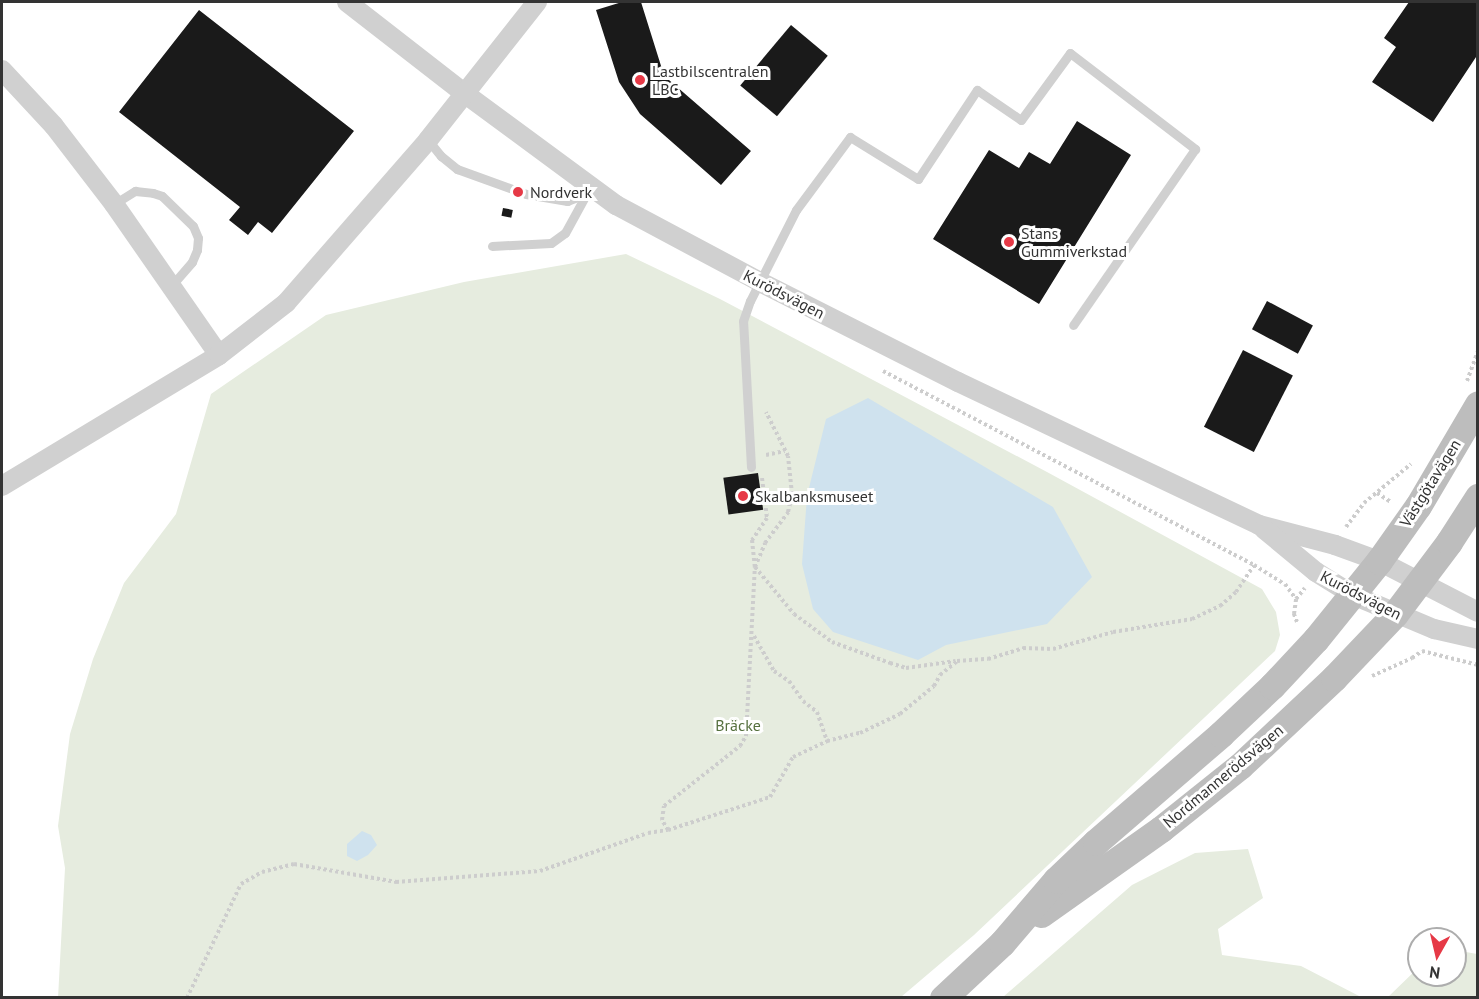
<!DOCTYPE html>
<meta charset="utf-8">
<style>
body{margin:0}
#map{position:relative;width:1479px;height:999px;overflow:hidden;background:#fff;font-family:"PT Sans",sans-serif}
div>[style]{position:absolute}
.green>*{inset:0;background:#e6ecdf}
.water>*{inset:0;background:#cfe2ee}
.building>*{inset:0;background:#1a1a1a;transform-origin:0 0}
.path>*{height:4px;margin-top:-2px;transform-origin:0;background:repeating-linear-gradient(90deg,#cdcdcd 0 3px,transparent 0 6px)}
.lane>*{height:9px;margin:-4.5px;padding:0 4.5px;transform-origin:4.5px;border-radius:4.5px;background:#d0d0d0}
.street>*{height:20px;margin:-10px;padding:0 10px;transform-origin:10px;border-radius:10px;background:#d0d0d0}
.secondary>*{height:27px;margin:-13.5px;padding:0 13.5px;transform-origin:13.5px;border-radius:13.5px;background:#bdbdbd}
.dots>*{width:16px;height:16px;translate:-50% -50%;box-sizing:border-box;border:3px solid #fff;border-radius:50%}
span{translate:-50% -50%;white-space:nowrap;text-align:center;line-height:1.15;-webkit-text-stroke:6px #fff;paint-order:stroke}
.poi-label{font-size:16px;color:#333}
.left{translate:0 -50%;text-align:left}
.street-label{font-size:16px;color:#333}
.park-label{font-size:16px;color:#56703f}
.frame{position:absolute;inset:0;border:3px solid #333;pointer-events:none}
.north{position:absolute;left:1407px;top:927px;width:60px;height:60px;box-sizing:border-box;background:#fff;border:2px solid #adadad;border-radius:50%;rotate:188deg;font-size:16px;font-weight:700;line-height:24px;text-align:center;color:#333}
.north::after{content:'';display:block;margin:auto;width:21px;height:27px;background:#e63946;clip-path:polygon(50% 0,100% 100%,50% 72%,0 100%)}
</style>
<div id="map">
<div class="green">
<i style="clip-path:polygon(626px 254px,720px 299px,1047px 472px,1262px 589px,1276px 612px,1280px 635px,1275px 651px,974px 935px,901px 997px,58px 998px,65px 868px,58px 826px,70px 734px,93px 659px,124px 583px,176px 514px,211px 394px,326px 315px,464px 282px)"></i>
<i style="clip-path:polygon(1248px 849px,1263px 898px,1218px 929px,1222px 955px,1301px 966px,1361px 997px,1003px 997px,1132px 885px,1195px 853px)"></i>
<i style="clip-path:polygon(1455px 950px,1477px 954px,1477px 997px,1388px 997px,1419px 967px,1419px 975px,1455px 975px)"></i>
</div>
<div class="water">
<i style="clip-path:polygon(868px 398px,1053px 507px,1092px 577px,1047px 624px,946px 645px,918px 660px,833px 632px,813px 609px,802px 564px,807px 496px,826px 419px)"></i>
<i style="clip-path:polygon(362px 831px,371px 835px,377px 845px,368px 855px,357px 861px,347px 856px,347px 844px)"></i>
</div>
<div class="building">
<i style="clip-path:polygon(622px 2px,641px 2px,662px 69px,669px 80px,751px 151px,721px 185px,640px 114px,619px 82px,596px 10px)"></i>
<i style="clip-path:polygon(1409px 2px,1478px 2px,1478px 54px,1433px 122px,1372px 82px,1396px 47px,1384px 38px)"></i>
<i style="clip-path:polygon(199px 10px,354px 131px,272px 233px,258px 222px,248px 235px,229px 220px,240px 207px,119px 112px)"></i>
<i style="left:791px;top:25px;width:48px;height:79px;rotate:40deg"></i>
<i style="clip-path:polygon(1077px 121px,1131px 155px,1039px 304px,933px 239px,989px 150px,1019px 168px,1029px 152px,1050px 164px)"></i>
<i style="left:503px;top:208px;width:10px;height:8px;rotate:11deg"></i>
<i style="left:1267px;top:301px;width:52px;height:32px;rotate:28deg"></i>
<i style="left:1243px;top:350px;width:56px;height:86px;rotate:27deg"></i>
<i style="left:758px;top:473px;width:37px;height:35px;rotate:82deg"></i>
</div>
<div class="path">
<i style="left:883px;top:371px;width:419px;rotate:27.6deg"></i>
<i style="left:1254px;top:565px;width:36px;rotate:32deg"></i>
<i style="left:1285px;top:584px;width:19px;rotate:54deg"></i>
<i style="left:1467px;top:381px;width:32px;rotate:-70deg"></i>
<i style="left:766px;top:455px;width:19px;rotate:-12deg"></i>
<i style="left:762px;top:478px;width:40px;rotate:82.9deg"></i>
<i style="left:767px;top:518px;width:27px;rotate:124deg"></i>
<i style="left:752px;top:540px;width:27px;rotate:84deg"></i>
<i style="left:755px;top:567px;width:61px;rotate:50.3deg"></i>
<i style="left:794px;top:614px;width:47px;rotate:36.4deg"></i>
<i style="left:832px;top:642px;width:62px;rotate:19.9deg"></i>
<i style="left:890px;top:663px;width:17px;rotate:17deg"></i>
<i style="left:906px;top:668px;width:50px;rotate:-8deg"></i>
<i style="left:1377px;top:493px;width:17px;rotate:33deg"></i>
<i style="left:1346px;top:527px;width:30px;rotate:-53deg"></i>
<i style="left:1364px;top:503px;width:61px;rotate:-39.7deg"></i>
<i style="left:1297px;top:622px;width:9px;rotate:-111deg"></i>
<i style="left:1294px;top:614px;width:15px;rotate:-82deg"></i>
<i style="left:1296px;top:599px;width:14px;rotate:-51deg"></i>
<i style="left:754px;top:636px;width:40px;rotate:60.3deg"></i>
<i style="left:774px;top:671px;width:18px;rotate:34deg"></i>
<i style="left:789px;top:681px;width:24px;rotate:55deg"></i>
<i style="left:803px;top:701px;width:18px;rotate:38deg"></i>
<i style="left:817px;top:712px;width:31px;rotate:71deg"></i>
<i style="left:1372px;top:676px;width:44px;rotate:-24.2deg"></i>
<i style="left:1412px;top:658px;width:12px;rotate:-35deg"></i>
<i style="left:1422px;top:651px;width:58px;rotate:14deg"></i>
<i style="left:668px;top:830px;width:107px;rotate:-17.9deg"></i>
<i style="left:770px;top:797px;width:46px;rotate:-60.1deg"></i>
<i style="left:793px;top:757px;width:38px;rotate:-25deg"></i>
<i style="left:827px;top:741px;width:34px;rotate:-14deg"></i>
<i style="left:860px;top:733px;width:44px;rotate:-25.4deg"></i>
<i style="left:900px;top:714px;width:44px;rotate:-39.5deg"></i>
<i style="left:934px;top:686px;width:13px;rotate:-61deg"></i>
<i style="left:940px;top:675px;width:22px;rotate:-39deg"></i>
<i style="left:957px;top:661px;width:31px;rotate:-4deg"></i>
<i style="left:988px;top:659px;width:37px;rotate:-17deg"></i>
<i style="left:1023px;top:648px;width:30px;rotate:2deg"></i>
<i style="left:1053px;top:649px;width:62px;rotate:-15.8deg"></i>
<i style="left:1113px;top:632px;width:80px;rotate:-9.3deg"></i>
<i style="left:1192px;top:619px;width:31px;rotate:-25deg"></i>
<i style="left:1220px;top:606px;width:21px;rotate:-41deg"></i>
<i style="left:1236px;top:592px;width:32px;rotate:-56deg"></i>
<i style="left:187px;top:998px;width:126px;rotate:-64.7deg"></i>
<i style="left:241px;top:884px;width:24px;rotate:-30deg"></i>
<i style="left:262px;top:872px;width:33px;rotate:-14deg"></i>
<i style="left:294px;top:864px;width:104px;rotate:10deg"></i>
<i style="left:396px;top:882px;width:144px;rotate:-4.4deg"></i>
<i style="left:540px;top:871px;width:114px;rotate:-19.4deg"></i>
<i style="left:648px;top:833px;width:20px;rotate:-9deg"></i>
<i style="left:668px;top:830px;width:12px;rotate:-121deg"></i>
<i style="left:662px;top:820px;width:14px;rotate:-82deg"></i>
<i style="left:664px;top:806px;width:97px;rotate:-38.3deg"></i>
<i style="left:740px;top:746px;width:12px;rotate:-59deg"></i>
<i style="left:746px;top:736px;width:169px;rotate:-87deg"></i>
<i style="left:755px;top:567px;width:26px;rotate:-67deg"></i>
<i style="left:765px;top:543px;width:39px;rotate:-53deg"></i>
<i style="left:788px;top:512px;width:18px;rotate:-77deg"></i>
<i style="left:792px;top:494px;width:38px;rotate:-96deg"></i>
<i style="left:788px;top:456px;width:49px;rotate:-116.6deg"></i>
</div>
<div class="lane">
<i style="left:428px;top:140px;width:21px;rotate:51deg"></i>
<i style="left:441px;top:156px;width:21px;rotate:39deg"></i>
<i style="left:457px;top:169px;width:73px;rotate:19.9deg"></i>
<i style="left:526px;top:194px;width:42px;rotate:9.7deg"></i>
<i style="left:567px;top:201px;width:14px;rotate:-21deg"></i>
<i style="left:580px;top:196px;width:13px;rotate:-42deg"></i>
<i style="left:114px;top:204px;width:25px;rotate:-32deg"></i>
<i style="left:135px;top:191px;width:18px;rotate:6deg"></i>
<i style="left:153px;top:193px;width:9px;rotate:18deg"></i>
<i style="left:162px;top:196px;width:43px;rotate:44.1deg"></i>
<i style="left:193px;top:226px;width:13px;rotate:67deg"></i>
<i style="left:198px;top:238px;width:12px;rotate:95deg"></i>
<i style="left:197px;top:250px;width:13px;rotate:113deg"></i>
<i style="left:192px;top:262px;width:32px;rotate:131deg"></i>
<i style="left:492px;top:246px;width:59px;rotate:-2.9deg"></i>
<i style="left:551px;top:243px;width:17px;rotate:-36deg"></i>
<i style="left:565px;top:233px;width:48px;rotate:-61.3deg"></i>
<i style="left:751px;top:467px;width:146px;rotate:-93.1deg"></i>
<i style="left:743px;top:321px;width:21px;rotate:-71deg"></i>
<i style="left:750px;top:301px;width:102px;rotate:-63.2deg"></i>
<i style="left:796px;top:210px;width:91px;rotate:-53.5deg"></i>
<i style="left:850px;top:137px;width:80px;rotate:31.7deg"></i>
<i style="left:918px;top:179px;width:107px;rotate:-56.5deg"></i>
<i style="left:977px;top:90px;width:53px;rotate:34.3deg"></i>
<i style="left:1021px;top:120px;width:83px;rotate:-53.8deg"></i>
<i style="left:1070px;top:53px;width:158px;rotate:37.5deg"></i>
<i style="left:1195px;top:149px;width:214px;rotate:124.7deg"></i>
</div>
<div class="street">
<i style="left:347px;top:2px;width:148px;rotate:37.9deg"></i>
<i style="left:464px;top:93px;width:189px;rotate:36.4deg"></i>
<i style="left:616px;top:205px;width:163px;rotate:28.1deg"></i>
<i style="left:760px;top:282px;width:222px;rotate:26.8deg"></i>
<i style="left:958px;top:382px;width:333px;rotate:25.4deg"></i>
<i style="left:1259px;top:525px;width:79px;rotate:14.7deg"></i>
<i style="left:1335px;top:545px;width:47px;rotate:20deg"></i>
<i style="left:1379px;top:561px;width:111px;rotate:27.3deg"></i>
<i style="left:2px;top:70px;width:76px;rotate:47.1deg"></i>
<i style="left:54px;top:126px;width:98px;rotate:52.4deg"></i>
<i style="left:114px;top:204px;width:184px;rotate:55.2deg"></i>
<i style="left:2px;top:486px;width:253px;rotate:-31.1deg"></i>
<i style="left:219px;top:355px;width:85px;rotate:-37.8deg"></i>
<i style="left:286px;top:303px;width:216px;rotate:-48.9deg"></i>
<i style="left:428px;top:140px;width:176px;rotate:-51.7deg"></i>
<i style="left:1264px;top:529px;width:67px;rotate:39.6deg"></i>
<i style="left:1316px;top:572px;width:44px;rotate:31.9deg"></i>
<i style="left:1353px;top:595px;width:88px;rotate:22.8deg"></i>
<i style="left:1434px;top:629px;width:45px;rotate:12.8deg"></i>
</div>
<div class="secondary">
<i style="left:1041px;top:914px;width:147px;rotate:-35.3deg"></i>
<i style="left:1161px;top:829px;width:101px;rotate:-38.6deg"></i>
<i style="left:1240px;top:766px;width:129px;rotate:-43.1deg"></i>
<i style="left:1334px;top:678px;width:88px;rotate:-46.4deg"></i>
<i style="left:1395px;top:614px;width:90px;rotate:-53.1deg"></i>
<i style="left:1449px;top:542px;width:54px;rotate:-57.2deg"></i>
<i style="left:943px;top:998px;width:81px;rotate:-43deg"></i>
<i style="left:1002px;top:943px;width:83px;rotate:-49.4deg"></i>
<i style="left:1056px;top:880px;width:55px;rotate:-43.5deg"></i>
<i style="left:1096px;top:842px;width:165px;rotate:-40.8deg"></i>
<i style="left:1221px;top:734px;width:70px;rotate:-43.3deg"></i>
<i style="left:1272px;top:686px;width:64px;rotate:-46.9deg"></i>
<i style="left:1316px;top:639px;width:100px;rotate:-51.1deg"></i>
<i style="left:1379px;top:561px;width:67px;rotate:-54.7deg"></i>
<i style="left:1418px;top:506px;width:118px;rotate:-59.5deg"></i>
</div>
<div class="dots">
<i style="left:640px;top:80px;background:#e63946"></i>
<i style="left:518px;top:192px;background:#e63946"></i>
<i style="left:1009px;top:242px;background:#e63946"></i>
<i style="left:743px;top:496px;background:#e63946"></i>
</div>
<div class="poi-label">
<span class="left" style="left:652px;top:80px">Lastbilscentralen<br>LBC</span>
<span class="left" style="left:530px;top:192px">Nordverk</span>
<span class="left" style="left:1021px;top:242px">Stans<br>Gummiverkstad</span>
<span class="left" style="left:755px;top:496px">Skalbanksmuseet</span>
</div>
<div class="street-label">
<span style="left:784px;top:294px;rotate:27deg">Kurödsvägen</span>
<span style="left:1430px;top:483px;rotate:-58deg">Västgötavägen</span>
<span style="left:1361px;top:595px;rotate:27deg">Kurödsvägen</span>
<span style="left:1223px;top:776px;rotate:-40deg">Nordmannerödsvägen</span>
</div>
<div class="park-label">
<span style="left:738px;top:725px">Bräcke</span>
</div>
<div class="frame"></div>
<div class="north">N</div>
</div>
